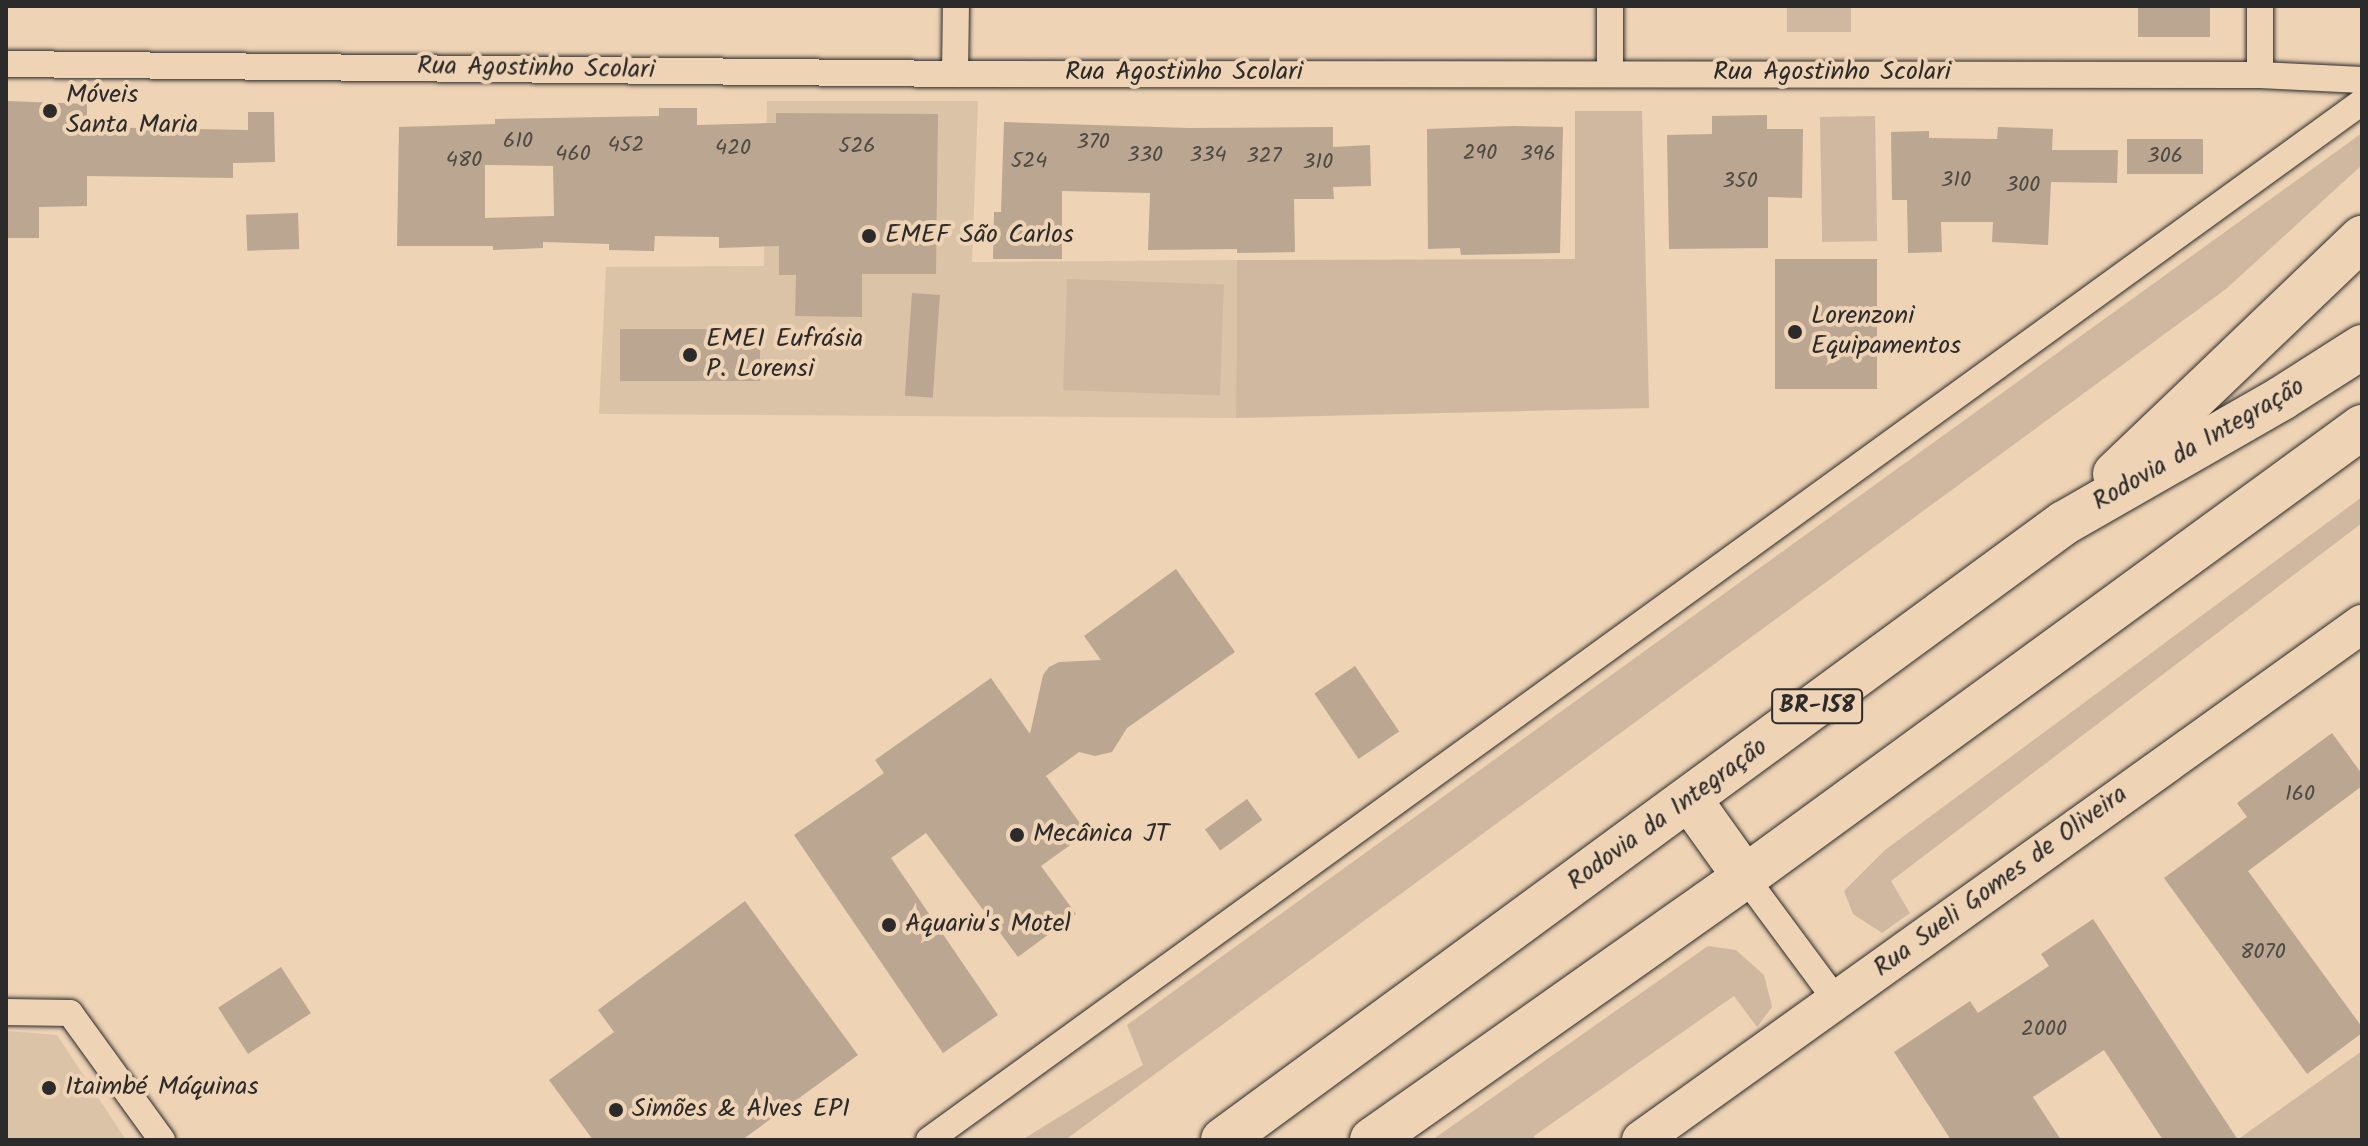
<!DOCTYPE html>
<meta charset="utf-8">
<style>
body{margin:0}
#map{position:relative;width:2368px;height:1146px;overflow:hidden;background:#eed3b5;font-family:Kalam,sans-serif}
div>[style]{position:absolute}
.built>*{inset:0;background:#dbc3a7}
.green>*{inset:0;background:#cfb89f;transform-origin:0 0}
.building>*{inset:0;background:#bba691;transform-origin:0 0}
.roads{filter:drop-shadow(0 0 2px #2b2b2b) drop-shadow(0 0 2px #2b2b2b)}
.street>*{height:26px;margin:-13px;padding:0 13px;transform-origin:13px;border-radius:13px;background:#eed3b5}
.secondary>*{height:38px;margin:-19px;padding:0 19px;transform-origin:19px;border-radius:19px;background:#eed3b5}
.highway>*{height:44px;margin:-22px;padding:0 22px;transform-origin:22px;border-radius:22px;background:#eed3b5}
.dots>*{width:22px;height:22px;translate:-50% -50%;box-sizing:border-box;border:4px solid #eed3b5;border-radius:50%}
span{translate:-50% -50%;white-space:nowrap;text-align:center;line-height:1.15;-webkit-text-stroke:8px #eed3b5;paint-order:stroke}
.number-label{font-size:22px;color:#4f4a44}
.number-label span{-webkit-text-stroke-width:0}
.shield-label span{padding:2px 6px;background:#eed3b5;border:2px solid;border-radius:6px;-webkit-text-stroke-width:0}
.shield-label{font-size:24px;color:#2b2b2b;font-weight:700}
.street-label{font-size:26px;color:#2b2b2b}
.poi-label{font-size:26px;color:#2b2b2b}
.left{translate:0 -50%;text-align:left}
.frame{position:absolute;inset:0;border:8px solid #2b2b2b;pointer-events:none}
</style>
<div id="map">
<div class="built">
<i style="clip-path:polygon(767px 101px,978px 101px,972px 262px,1237px 260px,1236px 418px,599px 414px,606px 267px,764px 266px)"></i>
<i style="clip-path:polygon(6px 1031px,57px 1035px,126px 1140px,6px 1140px)"></i>
</div>
<div class="green">
<i style="left:1787px;top:6px;width:64px;height:26px"></i>
<i style="clip-path:polygon(1575px 111px,1642px 111px,1649px 408px,1236px 418px,1237px 260px,1575px 259px)"></i>
<i style="left:1875px;top:116px;width:125px;height:55px;rotate:89deg"></i>
<i style="clip-path:polygon(2362px 133px,2362px 165px,2226px 289px,1065px 1140px,1022px 1140px,1143px 1065px,1127px 1025px)"></i>
<i style="left:1067px;top:279px;width:157px;height:111px;rotate:2deg"></i>
<i style="clip-path:polygon(2362px 497px,2362px 523px,1891px 881px,1910px 913px,1882px 933px,1853px 914px,1844px 891px,1885px 850px)"></i>
<i style="clip-path:polygon(1708px 946px,1736px 950px,1764px 975px,1772px 1007px,1757px 1027px,1734px 996px,1534px 1136px,1536px 1140px,1432px 1140px)"></i>
<i style="clip-path:polygon(2362px 1051px,2362px 1140px,2237px 1140px)"></i>
</div>
<div class="building">
<i style="left:2138px;top:6px;width:72px;height:31px"></i>
<i style="clip-path:polygon(7px 101px,87px 104px,87px 127px,248px 130px,248px 112px,274px 112px,275px 162px,233px 163px,233px 178px,87px 176px,87px 206px,39px 207px,39px 238px,7px 238px)"></i>
<i style="clip-path:polygon(evenodd,659px 108px,697px 108px,697px 125px,776px 123px,776px 113px,938px 114px,936px 274px,862px 274px,862px 317px,795px 316px,796px 275px,779px 275px,779px 246px,719px 248px,719px 237px,655px 236px,654px 251px,609px 250px,609px 244px,543px 242px,543px 248px,493px 250px,493px 246px,397px 246px,399px 127px,495px 124px,495px 119px,659px 116px,659px 108px,485px 165px,553px 166px,554px 216px,485px 218px,485px 165px)"></i>
<i style="clip-path:polygon(1767px 115px,1767px 129px,1803px 129px,1802px 198px,1768px 197px,1768px 248px,1669px 249px,1667px 135px,1712px 134px,1712px 116px)"></i>
<i style="clip-path:polygon(1004px 122px,1188px 128px,1333px 127px,1333px 147px,1370px 145px,1371px 186px,1333px 187px,1334px 199px,1294px 199px,1295px 252px,1237px 253px,1237px 249px,1148px 250px,1150px 193px,1062px 191px,1062px 259px,993px 259px,994px 212px,1001px 212px)"></i>
<i style="clip-path:polygon(1513px 126px,1563px 127px,1560px 253px,1461px 255px,1460px 248px,1428px 249px,1427px 129px)"></i>
<i style="clip-path:polygon(1998px 127px,2053px 129px,2052px 150px,2118px 150px,2117px 183px,2051px 182px,2048px 245px,1992px 242px,1993px 222px,1941px 222px,1942px 252px,1908px 253px,1907px 200px,1892px 200px,1891px 132px,1929px 131px,1929px 138px,1997px 139px)"></i>
<i style="left:2127px;top:139px;width:76px;height:35px"></i>
<i style="left:298px;top:213px;width:36px;height:52px;rotate:88deg"></i>
<i style="left:1775px;top:259px;width:102px;height:130px"></i>
<i style="left:912px;top:293px;width:28px;height:103px;rotate:4deg"></i>
<i style="left:620px;top:329px;width:140px;height:52px"></i>
<i style="clip-path:polygon(1176px 569px,1235px 652px,1127px 728px,1112px 752px,1095px 756px,1079px 752px,1046px 776px,1087px 833px,1041px 866px,1076px 914px,1018px 957px,926px 833px,891px 858px,998px 1015px,943px 1053px,794px 835px,884px 773px,875px 760px,991px 678px,1030px 734px,1043px 675px,1049px 667px,1059px 662px,1101px 660px,1084px 636px)"></i>
<i style="left:1355px;top:666px;width:79px;height:49px;rotate:56deg"></i>
<i style="clip-path:polygon(2332px 733px,2362px 774px,2362px 786px,2248px 871px,2362px 1027px,2362px 1033px,2307px 1074px,2164px 878px,2247px 817px,2237px 803px)"></i>
<i style="left:1247px;top:799px;width:26px;height:52px;rotate:54deg"></i>
<i style="clip-path:polygon(745px 901px,858px 1055px,742px 1140px,593px 1140px,549px 1080px,614px 1032px,598px 1010px)"></i>
<i style="clip-path:polygon(2093px 919px,2238px 1140px,2163px 1140px,2104px 1050px,2033px 1097px,2061px 1140px,1951px 1140px,1894px 1052px,1970px 1001px,1978px 1013px,2049px 966px,2041px 954px)"></i>
<i style="left:281px;top:967px;width:55px;height:75px;rotate:57deg"></i>
</div>
<div class="roads">
<div class="street">
<i style="left:1610px;top:6px;width:66px;rotate:90deg"></i>
<i style="left:2260px;top:6px;width:69px;rotate:90deg"></i>
<i style="left:6px;top:64px;width:949px;rotate:0.6deg"></i>
<i style="left:955px;top:74px;width:1305px;rotate:0.04deg"></i>
<i style="left:2260px;top:75px;width:102px;rotate:2.8deg"></i>
<i style="left:955px;top:74px;width:68px;rotate:-89.2deg"></i>
<i style="left:1745px;top:877px;width:153px;rotate:53.5deg"></i>
<i style="left:6px;top:1012px;width:64px;rotate:0.9deg"></i>
<i style="left:70px;top:1013px;width:157px;rotate:54.1deg"></i>
<i style="left:929px;top:1140px;width:1769px;rotate:-35.92deg"></i>
</div>
<div class="secondary">
<i style="left:1641px;top:1140px;width:887px;rotate:-35.59deg"></i>
</div>
<div class="highway">
<i style="left:2115px;top:474px;width:342px;rotate:-43.7deg"></i>
<i style="left:1690px;top:800px;width:95px;rotate:54.5deg"></i>
<i style="left:1223px;top:1140px;width:1043px;rotate:-36.27deg"></i>
<i style="left:2064px;top:523px;width:251px;rotate:-29.8deg"></i>
<i style="left:2282px;top:398px;width:95px;rotate:-32.5deg"></i>
<i style="left:1372px;top:1140px;width:456px;rotate:-35.2deg"></i>
<i style="left:1745px;top:877px;width:764px;rotate:-36.1deg"></i>
</div>
</div>
<div class="dots">
<i style="left:50px;top:111px;background:#2b2b2b"></i>
<i style="left:869px;top:236px;background:#2b2b2b"></i>
<i style="left:1795px;top:332px;background:#2b2b2b"></i>
<i style="left:690px;top:355px;background:#2b2b2b"></i>
<i style="left:1017px;top:835px;background:#2b2b2b"></i>
<i style="left:889px;top:925px;background:#2b2b2b"></i>
<i style="left:49px;top:1088px;background:#2b2b2b"></i>
<i style="left:616px;top:1110px;background:#2b2b2b"></i>
</div>
<div class="number-label">
<span style="left:518px;top:142px">610</span>
<span style="left:1093px;top:143px">370</span>
<span style="left:626px;top:146px">452</span>
<span style="left:857px;top:147px">526</span>
<span style="left:733px;top:149px">420</span>
<span style="left:1480px;top:154px">290</span>
<span style="left:573px;top:155px">460</span>
<span style="left:1538px;top:155px">396</span>
<span style="left:1145px;top:156px">330</span>
<span style="left:1208px;top:156px">334</span>
<span style="left:1264px;top:157px">327</span>
<span style="left:2165px;top:157px">306</span>
<span style="left:464px;top:161px">480</span>
<span style="left:1029px;top:162px">524</span>
<span style="left:1318px;top:163px">310</span>
<span style="left:1956px;top:181px">310</span>
<span style="left:1740px;top:182px">350</span>
<span style="left:2023px;top:186px">300</span>
<span style="left:2300px;top:795px">160</span>
<span style="left:2263px;top:953px">8070</span>
<span style="left:2044px;top:1030px">2000</span>
</div>
<div class="shield-label">
<span style="left:1817px;top:706px">BR-158</span>
</div>
<div class="street-label">
<span style="left:536px;top:69px;rotate:1deg">Rua Agostinho Scolari</span>
<span style="left:1184px;top:73px">Rua Agostinho Scolari</span>
<span style="left:1832px;top:73px">Rua Agostinho Scolari</span>
<span style="left:2199px;top:445px;rotate:-30deg">Rodovia da Integração</span>
<span style="left:1668px;top:815px;rotate:-36deg">Rodovia da Integração</span>
<span style="left:2001px;top:882px;rotate:-36deg">Rua Sueli Gomes de Oliveira</span>
</div>
<div class="poi-label">
<span class="left" style="left:66px;top:111px">Móveis<br>Santa Maria</span>
<span class="left" style="left:885px;top:236px">EMEF São Carlos</span>
<span class="left" style="left:1811px;top:332px">Lorenzoni<br>Equipamentos</span>
<span class="left" style="left:706px;top:355px">EMEI Eufrásia<br>P. Lorensi</span>
<span class="left" style="left:1033px;top:835px">Mecânica JT</span>
<span class="left" style="left:905px;top:925px">Aquariu's Motel</span>
<span class="left" style="left:65px;top:1088px">Itaimbé Máquinas</span>
<span class="left" style="left:632px;top:1110px">Simões &amp; Alves EPI</span>
</div>
<div class="frame"></div>
</div>
